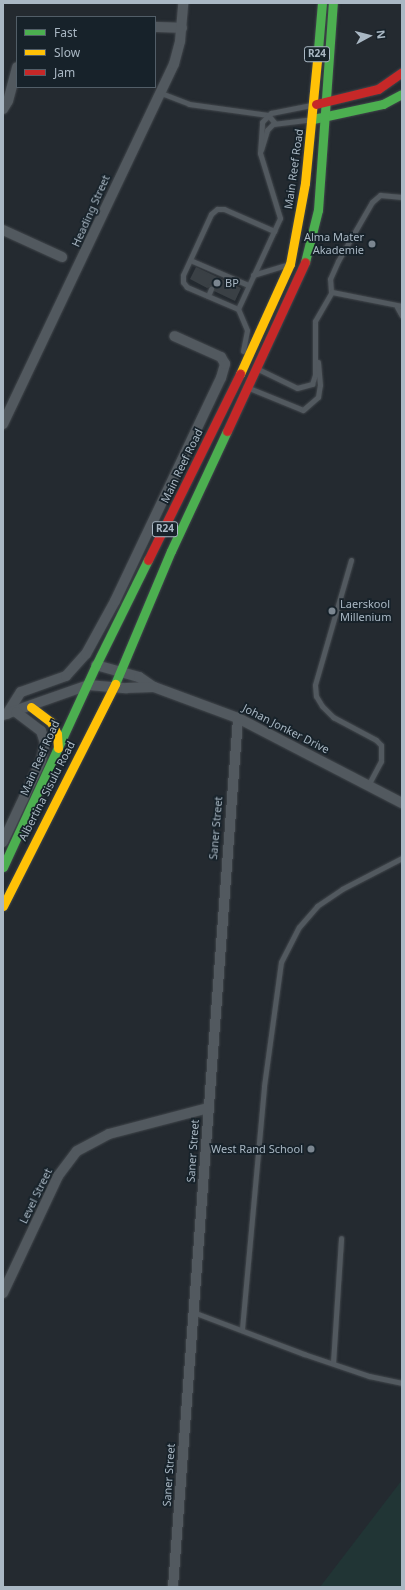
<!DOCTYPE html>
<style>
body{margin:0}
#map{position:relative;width:405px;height:1590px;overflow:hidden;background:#242a30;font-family:"Noto Sans",sans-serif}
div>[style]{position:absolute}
.green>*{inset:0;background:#213535}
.building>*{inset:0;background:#3a4045}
.roads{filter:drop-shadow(0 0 1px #41464b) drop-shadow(0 0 1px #41464b)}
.lane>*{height:5px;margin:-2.5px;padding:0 2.5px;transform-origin:2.5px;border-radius:2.5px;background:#52595f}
.street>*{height:10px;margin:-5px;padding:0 5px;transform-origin:5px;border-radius:5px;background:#52595f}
.fast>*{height:9px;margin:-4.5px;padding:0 4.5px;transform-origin:4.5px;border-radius:4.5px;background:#4caf50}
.slow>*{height:9px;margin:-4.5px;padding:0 4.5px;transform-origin:4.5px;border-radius:4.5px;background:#ffc107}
.jam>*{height:9px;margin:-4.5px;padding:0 4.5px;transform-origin:4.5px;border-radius:4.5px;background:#c62828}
.dots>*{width:11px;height:11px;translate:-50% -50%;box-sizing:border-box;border:2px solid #17222a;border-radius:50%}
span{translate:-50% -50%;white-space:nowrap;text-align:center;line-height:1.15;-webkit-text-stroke:3.5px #17222a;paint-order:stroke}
.shield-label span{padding:1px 3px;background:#17222a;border:1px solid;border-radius:3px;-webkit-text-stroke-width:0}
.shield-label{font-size:10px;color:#aab8c4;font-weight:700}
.street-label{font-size:11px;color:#aab8c4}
.poi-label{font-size:11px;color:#aab8c4}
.right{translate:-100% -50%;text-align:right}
.left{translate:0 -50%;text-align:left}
.frame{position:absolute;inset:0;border:4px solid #aab8c4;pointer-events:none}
.legend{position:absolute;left:16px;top:16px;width:140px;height:72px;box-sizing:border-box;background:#17222a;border:1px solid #525e68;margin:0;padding:5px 7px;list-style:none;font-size:12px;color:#aab8c4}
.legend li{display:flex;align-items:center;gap:8px;height:20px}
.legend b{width:20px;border:1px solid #525e68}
.north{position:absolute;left:349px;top:16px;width:40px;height:40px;-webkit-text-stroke:3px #17222a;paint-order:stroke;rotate:83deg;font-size:11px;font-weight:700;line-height:16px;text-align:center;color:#aab8c4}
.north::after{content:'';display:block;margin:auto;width:14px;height:18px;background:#aab8c4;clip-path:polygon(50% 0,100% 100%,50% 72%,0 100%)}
</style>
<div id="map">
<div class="green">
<i style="clip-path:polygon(402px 1480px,402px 1587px,320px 1587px)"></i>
</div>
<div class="building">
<i style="clip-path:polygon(196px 267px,241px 288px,235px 301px,214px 291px,213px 286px,207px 288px,190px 279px)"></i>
</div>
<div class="roads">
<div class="lane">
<i style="left:161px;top:93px;width:30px;rotate:21deg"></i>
<i style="left:189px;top:104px;width:80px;rotate:7.9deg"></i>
<i style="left:268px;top:115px;width:11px;rotate:49deg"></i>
<i style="left:261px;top:150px;width:21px;rotate:-73deg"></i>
<i style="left:267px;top:130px;width:8px;rotate:-45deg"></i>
<i style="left:273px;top:124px;width:35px;rotate:-7deg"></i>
<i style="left:190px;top:260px;width:63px;rotate:23.3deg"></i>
<i style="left:253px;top:275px;width:34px;rotate:-17deg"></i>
<i style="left:331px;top:292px;width:13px;rotate:-94deg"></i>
<i style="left:330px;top:279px;width:20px;rotate:-66deg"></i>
<i style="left:338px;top:261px;width:68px;rotate:-60deg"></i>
<i style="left:372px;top:202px;width:11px;rotate:-41deg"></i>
<i style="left:380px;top:195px;width:22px;rotate:5deg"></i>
<i style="left:208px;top:296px;width:8px;rotate:-67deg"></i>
<i style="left:397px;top:307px;width:10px;rotate:61deg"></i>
<i style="left:238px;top:309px;width:100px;rotate:-65.2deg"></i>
<i style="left:280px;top:218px;width:68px;rotate:-107.1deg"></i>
<i style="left:260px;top:153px;width:31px;rotate:-86deg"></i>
<i style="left:262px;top:122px;width:13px;rotate:-45deg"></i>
<i style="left:271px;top:113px;width:41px;rotate:-11.3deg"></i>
<i style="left:243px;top:351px;width:21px;rotate:-79deg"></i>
<i style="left:247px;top:330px;width:23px;rotate:-113deg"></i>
<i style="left:238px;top:309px;width:56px;rotate:-156.7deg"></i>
<i style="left:187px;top:287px;width:6px;rotate:-129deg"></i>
<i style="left:183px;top:282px;width:7px;rotate:-90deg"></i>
<i style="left:183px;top:275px;width:67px;rotate:-65.3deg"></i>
<i style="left:211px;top:214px;width:8px;rotate:-40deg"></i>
<i style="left:217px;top:209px;width:7px"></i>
<i style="left:224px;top:209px;width:55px;rotate:23.7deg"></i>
<i style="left:258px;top:369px;width:43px;rotate:26deg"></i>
<i style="left:297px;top:388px;width:16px;rotate:-15deg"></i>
<i style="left:312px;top:384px;width:9px;rotate:-72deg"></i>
<i style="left:315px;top:375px;width:54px;rotate:-90deg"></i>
<i style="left:315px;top:321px;width:34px;rotate:-60deg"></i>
<i style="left:332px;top:292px;width:71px;rotate:11.3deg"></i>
<i style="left:249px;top:388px;width:58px;rotate:22.2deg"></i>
<i style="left:303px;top:410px;width:20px;rotate:-41deg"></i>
<i style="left:318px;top:397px;width:12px;rotate:-81deg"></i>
<i style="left:320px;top:385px;width:23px;rotate:-95deg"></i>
<i style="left:351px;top:560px;width:130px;rotate:106.1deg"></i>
<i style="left:315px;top:685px;width:11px;rotate:85deg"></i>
<i style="left:316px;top:696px;width:12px;rotate:59deg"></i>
<i style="left:322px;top:706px;width:16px;rotate:45deg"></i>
<i style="left:333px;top:717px;width:49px;rotate:28.1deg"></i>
<i style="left:376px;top:740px;width:7px;rotate:45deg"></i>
<i style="left:381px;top:745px;width:16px;rotate:90deg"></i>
<i style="left:381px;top:761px;width:27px;rotate:118deg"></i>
<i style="left:193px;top:1312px;width:119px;rotate:20.7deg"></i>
<i style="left:304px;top:1354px;width:69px;rotate:18.7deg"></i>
<i style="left:369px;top:1376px;width:34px;rotate:12deg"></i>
<i style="left:242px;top:1329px;width:244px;rotate:-84.8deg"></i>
<i style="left:264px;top:1086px;width:125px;rotate:-82.2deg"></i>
<i style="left:281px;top:962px;width:39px;rotate:-63deg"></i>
<i style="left:299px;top:927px;width:28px;rotate:-49deg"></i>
<i style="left:317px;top:906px;width:30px;rotate:-34deg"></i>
<i style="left:342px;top:889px;width:68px;rotate:-27.3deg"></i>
<i style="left:333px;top:1363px;width:125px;rotate:-86.3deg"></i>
</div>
<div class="street">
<i style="left:155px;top:27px;width:27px;rotate:2deg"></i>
<i style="left:3px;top:109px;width:9px;rotate:-58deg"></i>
<i style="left:8px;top:101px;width:35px;rotate:-75deg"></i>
<i style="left:3px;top:230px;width:65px;rotate:24.6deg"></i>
<i style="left:3px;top:424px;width:399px;rotate:-64.6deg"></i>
<i style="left:174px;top:64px;width:24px;rotate:-75deg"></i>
<i style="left:180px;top:41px;width:38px;rotate:-85deg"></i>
<i style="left:96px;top:665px;width:45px;rotate:15.6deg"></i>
<i style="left:139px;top:677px;width:18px;rotate:34deg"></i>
<i style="left:154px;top:687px;width:90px;rotate:20.3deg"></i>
<i style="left:238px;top:718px;width:185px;rotate:27.4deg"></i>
<i style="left:7px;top:714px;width:26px;rotate:-58deg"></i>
<i style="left:21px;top:692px;width:48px;rotate:-19.6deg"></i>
<i style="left:66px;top:676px;width:30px;rotate:-48deg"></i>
<i style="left:86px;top:654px;width:60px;rotate:-61.3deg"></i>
<i style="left:115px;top:601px;width:247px;rotate:-64.6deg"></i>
<i style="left:221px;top:378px;width:15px;rotate:-74deg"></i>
<i style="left:225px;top:364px;width:8px;rotate:-120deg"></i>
<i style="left:221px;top:357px;width:51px;rotate:-155.9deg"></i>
<i style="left:3px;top:715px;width:90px;rotate:-19.4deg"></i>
<i style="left:88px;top:685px;width:38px;rotate:5deg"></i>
<i style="left:126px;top:688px;width:28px;rotate:-2deg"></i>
<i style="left:3px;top:842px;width:89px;rotate:-64.9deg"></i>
<i style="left:41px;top:761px;width:18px;rotate:-77deg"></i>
<i style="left:45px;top:743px;width:13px;rotate:-108deg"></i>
<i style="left:41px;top:731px;width:31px;rotate:-143deg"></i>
<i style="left:3px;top:1293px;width:129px;rotate:-64.8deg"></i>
<i style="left:58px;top:1176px;width:31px;rotate:-53deg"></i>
<i style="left:77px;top:1151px;width:36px;rotate:-28deg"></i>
<i style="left:109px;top:1134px;width:102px;rotate:-14.7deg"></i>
<i style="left:173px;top:1587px;width:871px;rotate:-85.72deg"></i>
</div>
<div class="fast">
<i style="left:317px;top:61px;width:58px;rotate:-85.1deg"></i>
<i style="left:313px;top:119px;width:72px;rotate:-12.1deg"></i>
<i style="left:383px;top:104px;width:21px;rotate:-28deg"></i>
<i style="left:305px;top:262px;width:54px;rotate:-76deg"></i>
<i style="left:318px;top:210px;width:208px;rotate:-85.9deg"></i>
<i style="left:115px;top:684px;width:144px;rotate:-67.2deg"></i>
<i style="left:171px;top:551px;width:132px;rotate:-65deg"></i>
<i style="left:3px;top:867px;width:222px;rotate:-65.3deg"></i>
<i style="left:96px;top:665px;width:117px;rotate:-63.7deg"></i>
</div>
<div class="slow">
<i style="left:240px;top:374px;width:121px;rotate:-65.6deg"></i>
<i style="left:290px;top:264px;width:82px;rotate:-79.5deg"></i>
<i style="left:305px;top:183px;width:123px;rotate:-84.4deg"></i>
<i style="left:31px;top:707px;width:25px;rotate:37deg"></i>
<i style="left:51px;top:722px;width:13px;rotate:63deg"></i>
<i style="left:57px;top:734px;width:14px;rotate:86deg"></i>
<i style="left:3px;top:906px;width:249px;rotate:-63.2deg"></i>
</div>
<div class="jam">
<i style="left:316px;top:104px;width:64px;rotate:-13.6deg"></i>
<i style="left:378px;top:89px;width:29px;rotate:-35deg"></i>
<i style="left:227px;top:431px;width:186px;rotate:-65.2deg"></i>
<i style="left:148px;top:560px;width:208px;rotate:-63.7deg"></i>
</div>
</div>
<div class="dots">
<i style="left:372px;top:244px;background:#7b8690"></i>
<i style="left:217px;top:283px;background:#7b8690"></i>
<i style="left:332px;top:611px;background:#7b8690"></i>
<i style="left:311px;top:1149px;background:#7b8690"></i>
</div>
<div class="shield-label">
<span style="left:317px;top:54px">R24</span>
<span style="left:165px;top:529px">R24</span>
</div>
<div class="street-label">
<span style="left:294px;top:169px;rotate:-82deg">Main Reef Road</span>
<span style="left:91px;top:211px;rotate:-66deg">Heading Street</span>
<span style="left:182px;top:466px;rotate:-64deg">Main Reef Road</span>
<span style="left:286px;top:729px;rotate:27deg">Johan Jonker Drive</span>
<span style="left:40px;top:758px;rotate:-66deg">Main Reef Road</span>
<span style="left:47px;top:791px;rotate:-63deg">Albertina Sisulu Road</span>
<span style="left:216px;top:828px;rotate:-85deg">Saner Street</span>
<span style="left:193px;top:1151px;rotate:-86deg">Saner Street</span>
<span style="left:36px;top:1196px;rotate:-64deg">Level Street</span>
<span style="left:169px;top:1475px;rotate:-86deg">Saner Street</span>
</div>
<div class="poi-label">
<span class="right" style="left:364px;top:244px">Alma Mater<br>Akademie</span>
<span class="left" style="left:225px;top:283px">BP</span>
<span class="left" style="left:340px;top:611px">Laerskool<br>Millenium</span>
<span class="right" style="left:303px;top:1149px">West Rand School</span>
</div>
<div class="frame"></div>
<ul class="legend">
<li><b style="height:5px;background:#4caf50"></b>Fast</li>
<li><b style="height:5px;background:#ffc107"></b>Slow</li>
<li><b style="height:5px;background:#c62828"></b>Jam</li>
</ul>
<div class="north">N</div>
</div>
